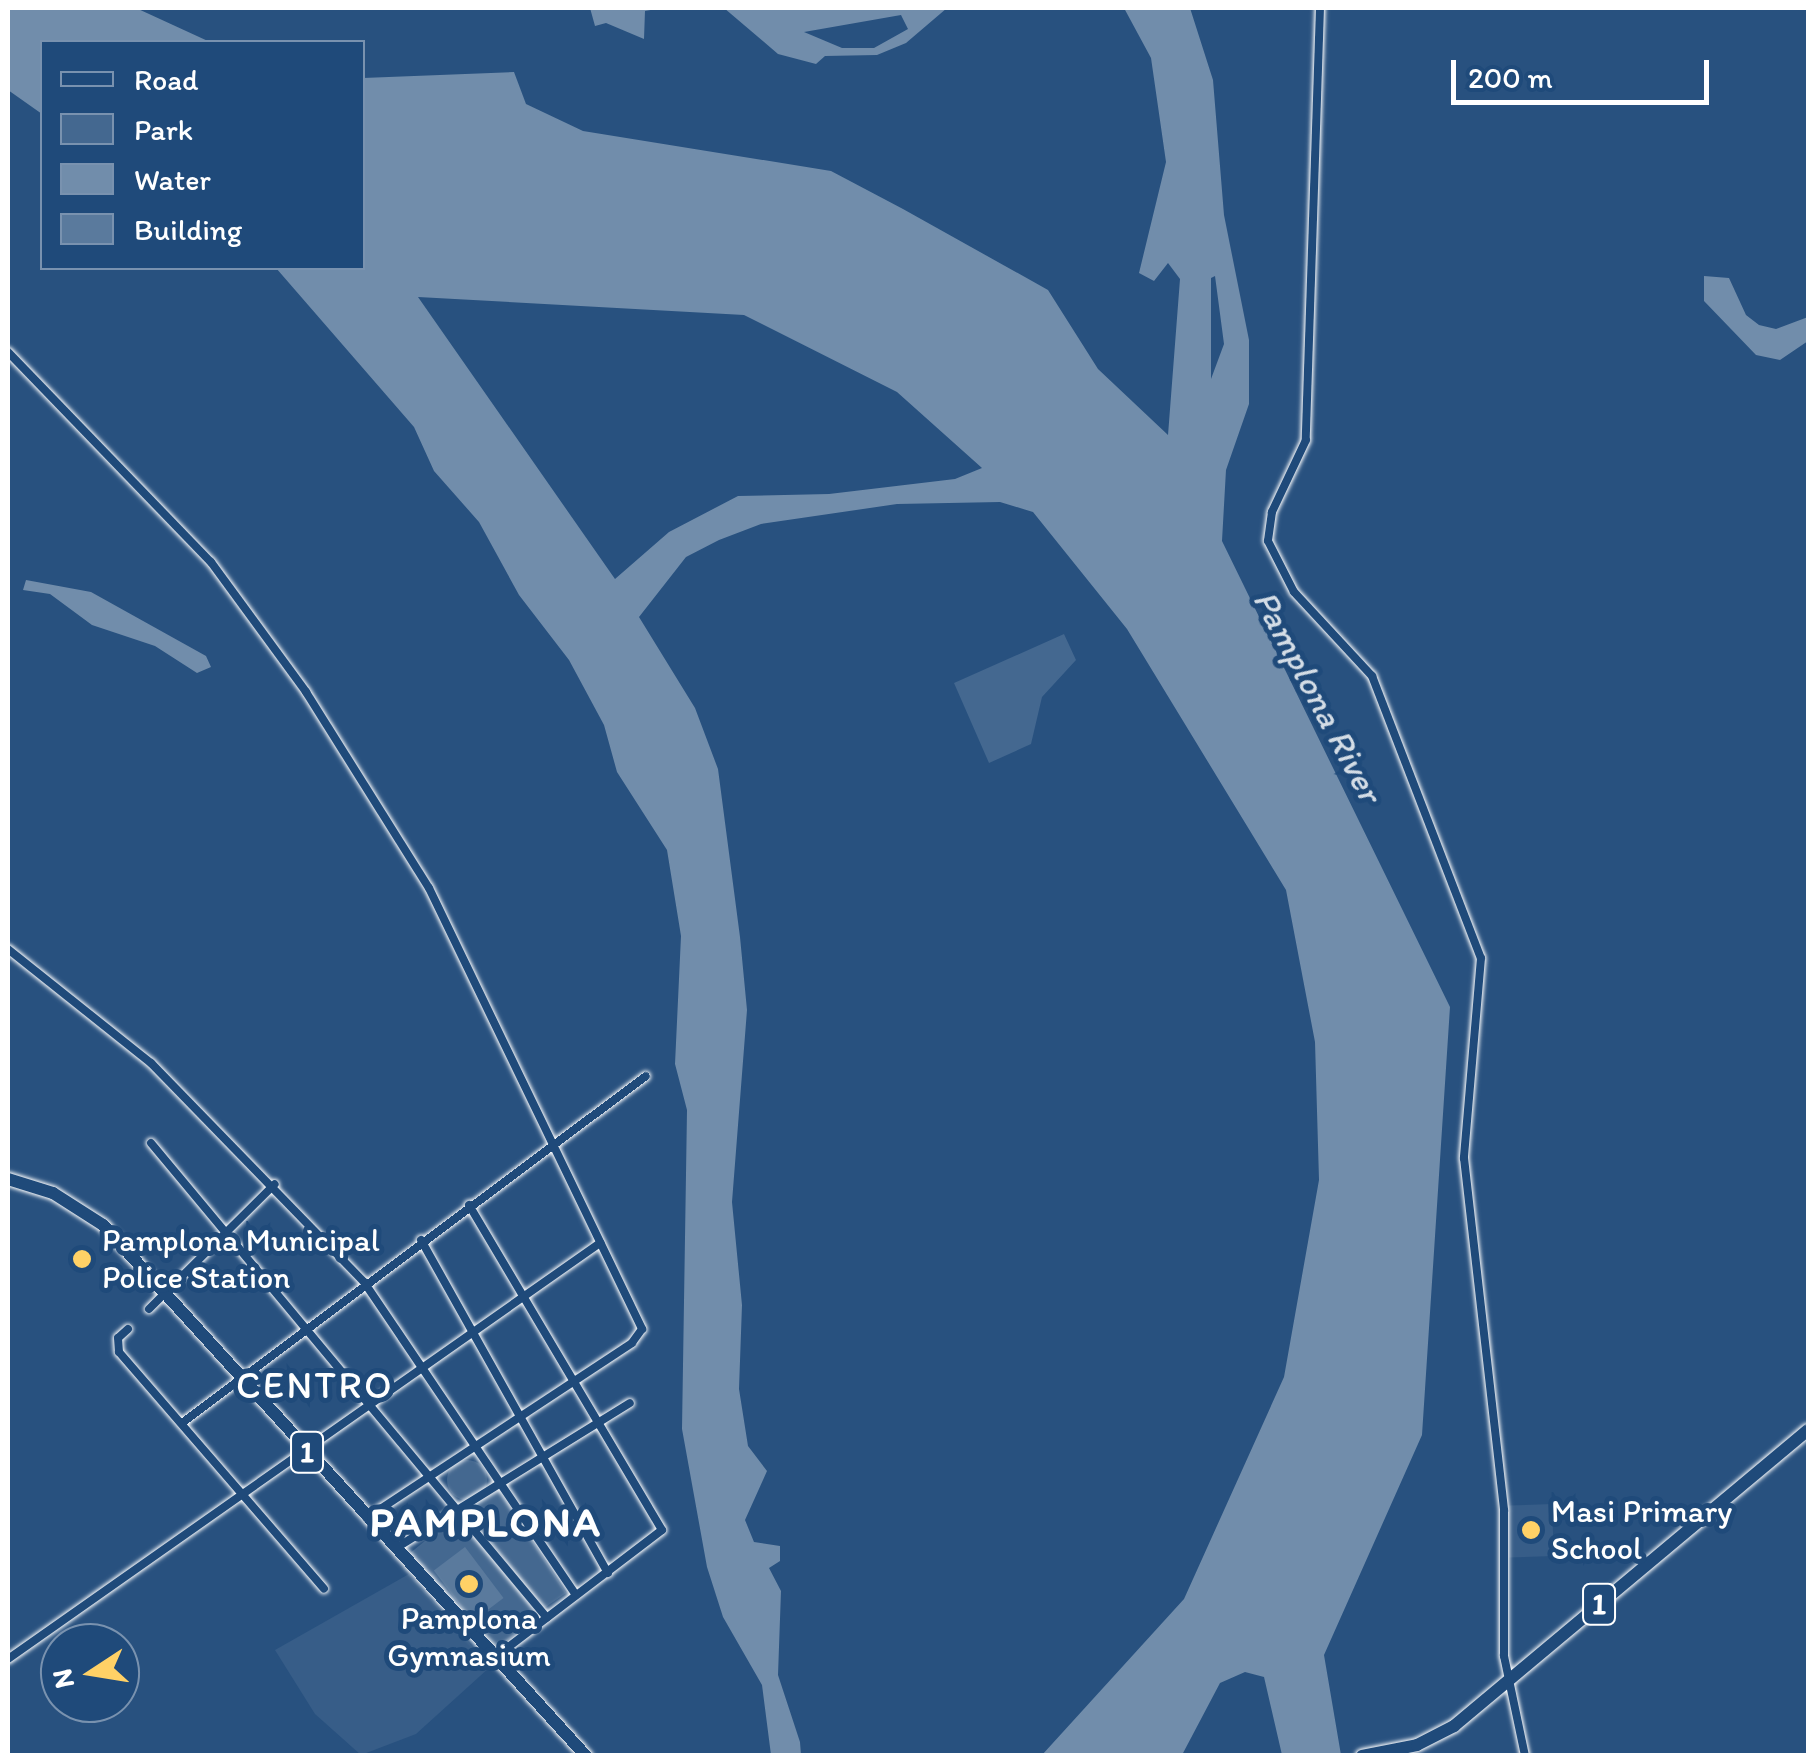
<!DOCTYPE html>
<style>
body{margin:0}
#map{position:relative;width:1816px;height:1763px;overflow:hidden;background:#28517f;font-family:Itim,sans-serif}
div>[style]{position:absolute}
.built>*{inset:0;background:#375d88;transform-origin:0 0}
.green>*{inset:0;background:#446890;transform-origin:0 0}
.round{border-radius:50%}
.water>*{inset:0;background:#718dab}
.building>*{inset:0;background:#5a7a9d;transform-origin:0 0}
.roads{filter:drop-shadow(0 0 2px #fff) drop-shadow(0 0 2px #fff)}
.street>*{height:8px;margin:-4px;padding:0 4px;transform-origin:4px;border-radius:4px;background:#1f4a7a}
.highway>*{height:12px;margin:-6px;padding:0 6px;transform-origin:6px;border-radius:6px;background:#1f4a7a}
.dots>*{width:28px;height:28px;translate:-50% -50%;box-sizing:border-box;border:5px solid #1f4a7a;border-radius:50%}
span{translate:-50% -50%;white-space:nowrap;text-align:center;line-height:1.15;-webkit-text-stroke:10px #1f4a7a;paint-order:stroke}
.shield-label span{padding:2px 8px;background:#1f4a7a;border:2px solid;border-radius:8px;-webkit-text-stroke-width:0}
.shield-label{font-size:30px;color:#fff;font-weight:700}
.poi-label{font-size:32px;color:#fff}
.left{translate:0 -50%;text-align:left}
.water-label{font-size:35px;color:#d4dde6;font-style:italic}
.quarter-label{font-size:38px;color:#fff;letter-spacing:2.5px}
.district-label{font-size:42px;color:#fff;font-weight:700;letter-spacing:2.5px}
.frame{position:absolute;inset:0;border:10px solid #fff;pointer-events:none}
.legend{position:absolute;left:40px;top:40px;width:325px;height:230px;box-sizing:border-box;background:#1f4a7a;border:2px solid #7992af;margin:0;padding:12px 18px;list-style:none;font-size:30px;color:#fff}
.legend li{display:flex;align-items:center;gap:20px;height:50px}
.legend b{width:50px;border:2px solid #7992af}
.north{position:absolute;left:40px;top:1623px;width:100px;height:100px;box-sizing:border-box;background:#1f4a7a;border:2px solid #7992af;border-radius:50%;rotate:258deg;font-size:28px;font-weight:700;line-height:40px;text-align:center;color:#fff}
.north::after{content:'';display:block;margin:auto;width:35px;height:45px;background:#ffd166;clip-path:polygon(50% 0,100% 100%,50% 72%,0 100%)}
.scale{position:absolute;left:1451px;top:60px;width:258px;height:45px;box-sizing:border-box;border:5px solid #fff;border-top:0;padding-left:12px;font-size:30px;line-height:35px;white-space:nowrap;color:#fff;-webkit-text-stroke:8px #1f4a7a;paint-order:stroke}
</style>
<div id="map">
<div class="built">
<i style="left:1552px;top:1504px;width:52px;height:45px;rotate:88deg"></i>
<i style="clip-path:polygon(409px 1574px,490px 1667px,416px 1734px,361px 1755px,315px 1714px,275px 1650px)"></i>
</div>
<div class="green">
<i style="clip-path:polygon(1064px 634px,1076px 660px,1042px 697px,1031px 744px,989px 763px,954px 683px)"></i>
<i class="round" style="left:447px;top:1460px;width:40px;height:40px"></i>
<i style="clip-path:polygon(499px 1490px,566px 1593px,543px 1609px,465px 1508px)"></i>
<i style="left:457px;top:1515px;width:129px;height:61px;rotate:51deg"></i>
</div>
<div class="water">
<i style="clip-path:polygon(8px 8px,136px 8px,210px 42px,42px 42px,42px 114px,8px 90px)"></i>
<i style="clip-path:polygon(590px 8px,662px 8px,645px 11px,644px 39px,606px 23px,595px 26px)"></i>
<i style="clip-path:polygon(evenodd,724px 8px,947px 8px,906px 43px,877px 55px,825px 56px,816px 64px,778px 54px,724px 8px,901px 15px,908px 29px,874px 48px,842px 48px,804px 32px,901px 15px)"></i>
<i style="clip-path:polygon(evenodd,1124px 8px,1190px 8px,1213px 80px,1224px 215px,1249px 340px,1249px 404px,1226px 470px,1222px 541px,1450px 1007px,1422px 1435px,1324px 1655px,1341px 1755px,1282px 1755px,1264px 1677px,1245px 1672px,1220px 1683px,1182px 1755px,1042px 1755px,1184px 1599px,1284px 1377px,1319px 1180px,1315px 1042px,1286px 890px,1127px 629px,1033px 512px,1000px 502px,897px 504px,761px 524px,719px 540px,686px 557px,639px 617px,695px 708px,718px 769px,740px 937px,747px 1010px,732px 1202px,742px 1305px,739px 1389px,748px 1446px,767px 1471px,745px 1520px,754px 1542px,780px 1546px,780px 1561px,769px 1568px,781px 1591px,778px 1675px,800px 1742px,801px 1755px,771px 1755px,762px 1685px,723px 1617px,707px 1567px,682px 1429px,687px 1110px,675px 1064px,681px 936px,667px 850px,617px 772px,604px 725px,569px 660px,519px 595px,479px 522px,434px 471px,414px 427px,276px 268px,362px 268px,363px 78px,514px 72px,526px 104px,583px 131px,831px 171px,903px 209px,1048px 290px,1098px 369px,1168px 435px,1180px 279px,1168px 263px,1154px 281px,1139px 273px,1166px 162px,1151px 58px,1124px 8px,1215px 276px,1224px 344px,1211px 379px,1211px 278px,1215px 276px,1124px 8px,418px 297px,744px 315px,897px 392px,982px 468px,955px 479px,829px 494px,738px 496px,669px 532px,615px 579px,418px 297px)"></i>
<i style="clip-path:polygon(1704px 276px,1729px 278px,1746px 315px,1759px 325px,1776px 329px,1808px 317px,1808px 341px,1780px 360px,1756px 355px,1704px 301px)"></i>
<i style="clip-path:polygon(26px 580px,91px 592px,206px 656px,211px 667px,197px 673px,155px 646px,92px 625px,50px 594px,23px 590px)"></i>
</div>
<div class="building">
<i style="left:465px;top:1547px;width:64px;height:39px;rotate:53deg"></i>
</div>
<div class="roads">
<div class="street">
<i style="left:1320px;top:8px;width:432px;rotate:91.9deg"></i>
<i style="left:1306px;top:440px;width:80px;rotate:115.3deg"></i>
<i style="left:1272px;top:512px;width:29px;rotate:98deg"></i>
<i style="left:1268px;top:541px;width:57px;rotate:63deg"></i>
<i style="left:1294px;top:592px;width:115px;rotate:47.1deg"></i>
<i style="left:1372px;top:676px;width:302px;rotate:68.9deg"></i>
<i style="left:1481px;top:958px;width:201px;rotate:94.9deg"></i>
<i style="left:1464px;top:1158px;width:355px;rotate:83.5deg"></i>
<i style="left:1504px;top:1511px;width:145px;rotate:90deg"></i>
<i style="left:1504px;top:1656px;width:102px;rotate:78.1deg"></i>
<i style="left:8px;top:352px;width:292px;rotate:46deg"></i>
<i style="left:211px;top:562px;width:161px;rotate:53.8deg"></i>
<i style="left:306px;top:692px;width:231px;rotate:57.9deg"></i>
<i style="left:429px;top:888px;width:490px;rotate:64.2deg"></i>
<i style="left:642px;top:1329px;width:17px;rotate:126deg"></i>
<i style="left:632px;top:1343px;width:318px;rotate:146.6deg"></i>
<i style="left:8px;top:949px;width:183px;rotate:38.6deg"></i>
<i style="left:151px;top:1063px;width:305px;rotate:45.8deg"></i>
<i style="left:364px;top:1282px;width:378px;rotate:55.9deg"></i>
<i style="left:151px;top:1143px;width:618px;rotate:50.18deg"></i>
<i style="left:469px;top:1205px;width:378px;rotate:59.3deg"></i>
<i style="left:662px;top:1530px;width:211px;rotate:142.7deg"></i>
<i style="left:421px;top:1240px;width:382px;rotate:60.7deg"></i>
<i style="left:149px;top:1309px;width:177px;rotate:-44.8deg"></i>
<i style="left:128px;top:1329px;width:13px;rotate:138deg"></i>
<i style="left:118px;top:1338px;width:14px;rotate:86deg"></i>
<i style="left:119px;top:1352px;width:313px;rotate:49.1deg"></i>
<i style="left:182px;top:1423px;width:579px;rotate:-36.79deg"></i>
<i style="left:396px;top:1548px;width:275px;rotate:-31.8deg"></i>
<i style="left:8px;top:1659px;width:724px;rotate:-35.1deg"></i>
</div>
<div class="highway">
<i style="left:8px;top:1179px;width:47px;rotate:17.3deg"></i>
<i style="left:53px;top:1193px;width:59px;rotate:32.6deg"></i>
<i style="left:103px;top:1225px;width:718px;rotate:47.71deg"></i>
<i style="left:1362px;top:1756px;width:56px;rotate:-11.3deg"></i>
<i style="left:1417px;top:1745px;width:42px;rotate:-27.2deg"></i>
<i style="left:1454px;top:1726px;width:461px;rotate:-39.9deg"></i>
</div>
</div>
<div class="dots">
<i style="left:82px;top:1259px;background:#ffd166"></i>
<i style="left:1531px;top:1530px;background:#ffd166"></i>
<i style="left:469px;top:1584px;background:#ffd166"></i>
</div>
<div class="shield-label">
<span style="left:307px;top:1452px">1</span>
<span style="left:1599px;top:1604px">1</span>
</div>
<div class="poi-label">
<span class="left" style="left:102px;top:1259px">Pamplona Municipal<br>Police Station</span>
<span class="left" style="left:1551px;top:1530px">Masi Primary<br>School</span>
<span style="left:469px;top:1637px">Pamplona<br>Gymnasium</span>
</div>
<div class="water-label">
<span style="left:1318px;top:696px;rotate:62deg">Pamplona River</span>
</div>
<div class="quarter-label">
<span style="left:315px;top:1386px">CENTRO</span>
</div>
<div class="district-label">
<span style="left:486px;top:1522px">PAMPLONA</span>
</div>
<div class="frame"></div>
<ul class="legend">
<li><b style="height:12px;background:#1f4a7a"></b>Road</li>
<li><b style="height:28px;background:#446890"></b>Park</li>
<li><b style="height:28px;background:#718dab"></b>Water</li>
<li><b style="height:28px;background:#5a7a9d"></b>Building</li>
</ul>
<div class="north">N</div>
<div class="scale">200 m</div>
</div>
